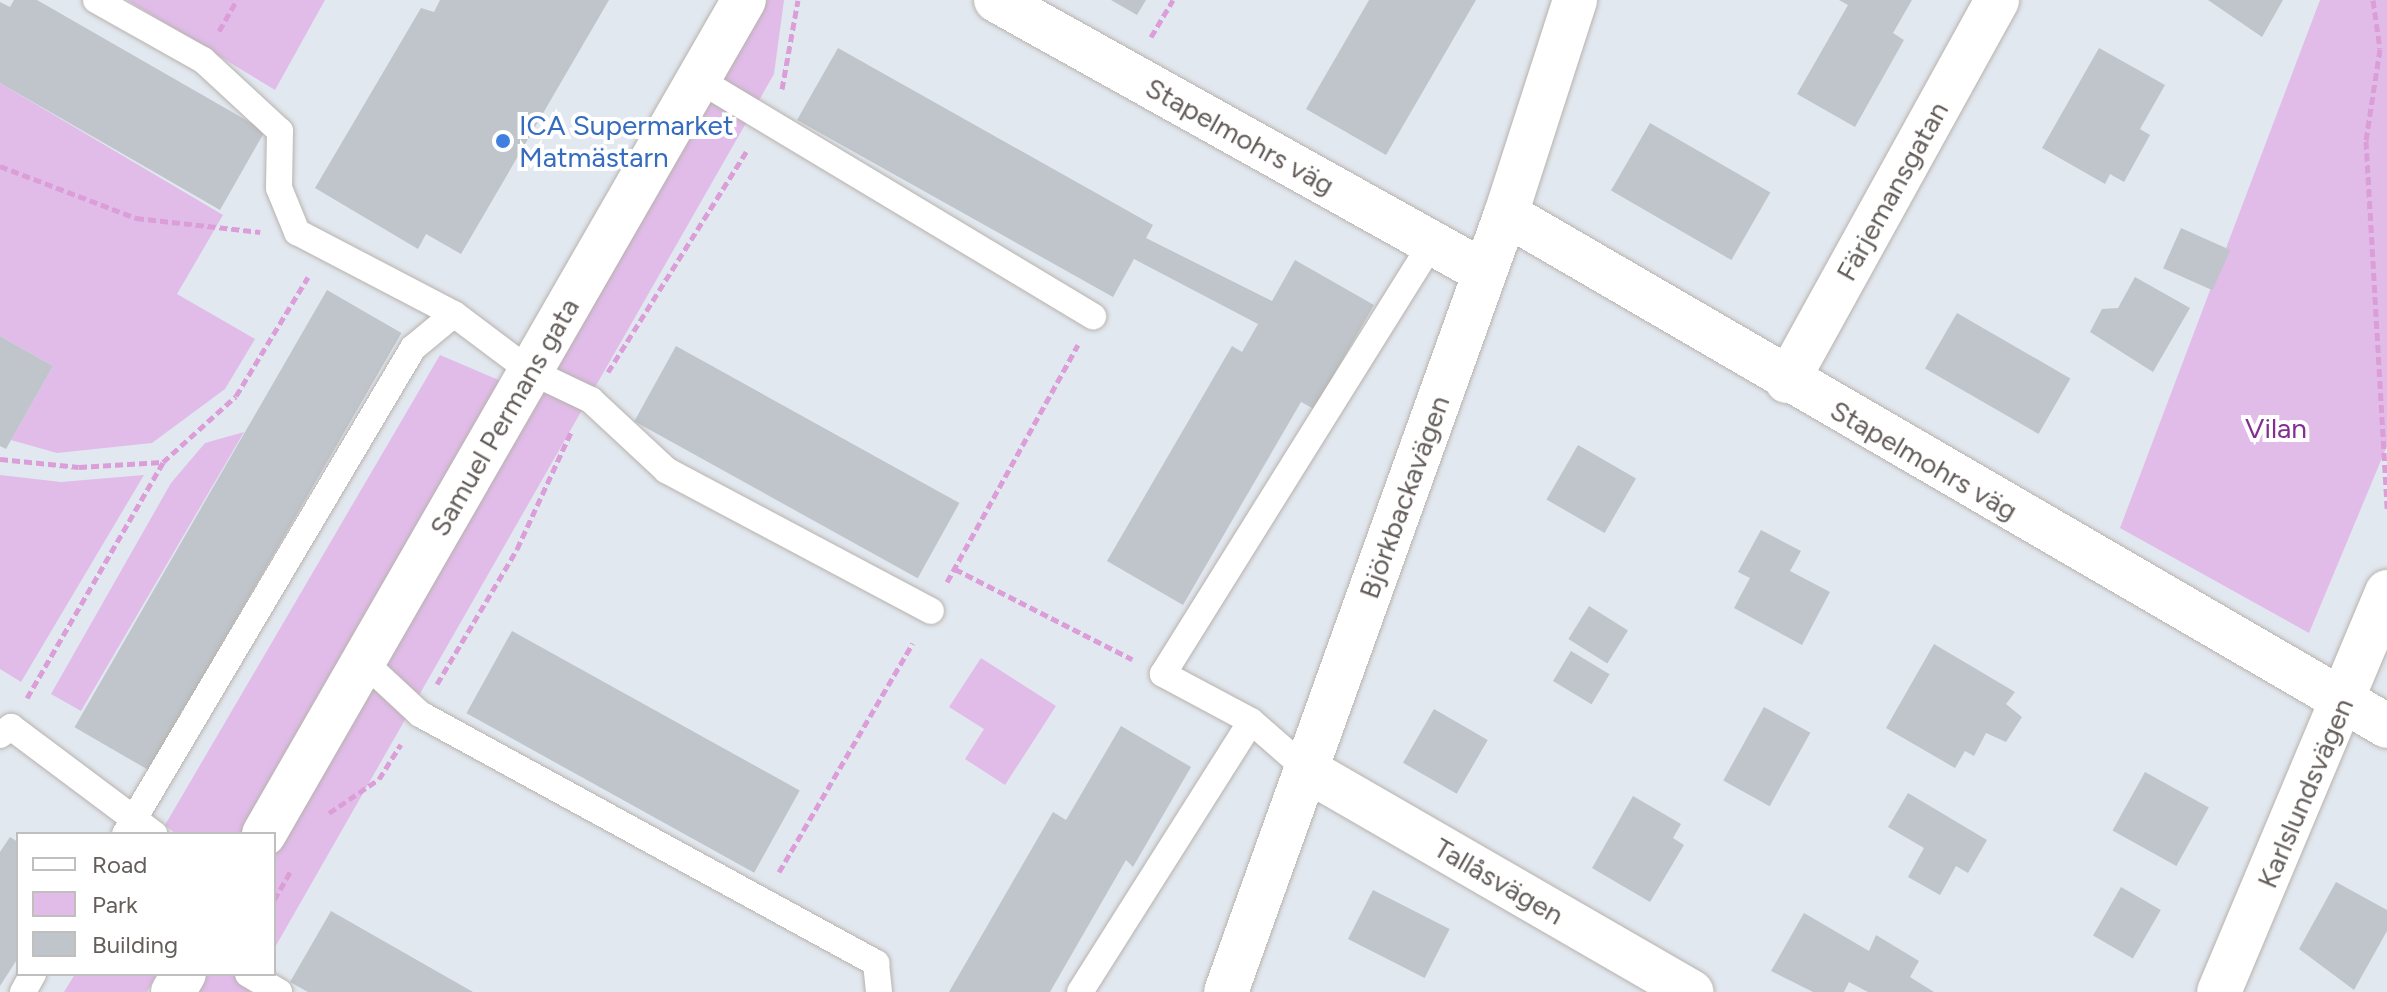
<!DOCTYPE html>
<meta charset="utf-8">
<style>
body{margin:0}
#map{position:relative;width:2387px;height:992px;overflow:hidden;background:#e2e8ef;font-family:Figtree,sans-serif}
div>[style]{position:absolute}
.green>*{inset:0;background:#e1bce9}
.building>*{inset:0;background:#bfc5ca;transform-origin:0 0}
.path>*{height:5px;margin-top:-2.5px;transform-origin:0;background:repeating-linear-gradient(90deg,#dc9ed8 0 8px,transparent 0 12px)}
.roads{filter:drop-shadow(0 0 2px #b7b2ae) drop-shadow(0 0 2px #b7b2ae)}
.service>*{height:26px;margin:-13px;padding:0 13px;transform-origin:13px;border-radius:13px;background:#fff}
.minor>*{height:44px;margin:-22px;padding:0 22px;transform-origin:22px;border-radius:22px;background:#fff}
.dots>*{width:22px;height:22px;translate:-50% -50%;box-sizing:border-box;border:4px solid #fff;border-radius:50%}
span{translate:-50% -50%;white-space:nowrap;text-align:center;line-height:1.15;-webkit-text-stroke:8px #fff;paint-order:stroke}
.shop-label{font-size:28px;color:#366cbe}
.left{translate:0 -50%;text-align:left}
.street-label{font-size:28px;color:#655e5b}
.park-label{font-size:28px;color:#822f90}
.legend{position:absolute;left:16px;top:832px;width:260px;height:144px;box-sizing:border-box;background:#fff;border:2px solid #c1bfbd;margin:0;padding:10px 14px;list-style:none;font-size:24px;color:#655e5b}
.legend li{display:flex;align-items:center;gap:16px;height:40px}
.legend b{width:40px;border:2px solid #c1bfbd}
</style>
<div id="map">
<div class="green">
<i style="clip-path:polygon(127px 0,325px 0,275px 90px)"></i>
<i style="clip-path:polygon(762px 0,784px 0,774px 74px,274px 949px,274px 850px)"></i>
<i style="clip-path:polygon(2320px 0,2387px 0,2387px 446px,2309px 633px,2120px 528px)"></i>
<i style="clip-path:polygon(0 83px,223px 215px,177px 294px,255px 339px,225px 389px,152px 443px,57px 453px,11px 440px,53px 366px,0 336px)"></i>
<i style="clip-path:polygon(440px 355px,501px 381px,245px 834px,176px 834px,165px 825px)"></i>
<i style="clip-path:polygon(244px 432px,81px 711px,51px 694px,171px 483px,205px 443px)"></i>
<i style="clip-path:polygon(0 475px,61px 482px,144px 475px,21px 682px,0 669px)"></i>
<i style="clip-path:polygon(981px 658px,1056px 706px,1005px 785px,965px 759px,984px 729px,949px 707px)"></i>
<i style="clip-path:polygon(75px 974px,157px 974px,147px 992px,64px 992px)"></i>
<i style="clip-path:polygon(203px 974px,260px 974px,249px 992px,193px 992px)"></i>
</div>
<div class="building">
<i style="clip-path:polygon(14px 0,37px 0,265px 131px,220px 210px,0 83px,0 2px,10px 7px)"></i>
<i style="clip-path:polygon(440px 0,609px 0,461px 254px,426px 234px,418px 249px,315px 188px,421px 8px,434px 12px)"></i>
<i style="clip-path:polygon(1111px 0,1146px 0,1137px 15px)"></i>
<i style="clip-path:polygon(1369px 0,1476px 0,1386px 155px,1306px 109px)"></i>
<i style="clip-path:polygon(1839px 0,1912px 0,1893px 33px,1904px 40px,1855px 127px,1797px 94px,1848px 5px)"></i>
<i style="clip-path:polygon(2208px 0,2283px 0,2262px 37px)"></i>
<i style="clip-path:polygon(838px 48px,1153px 225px,1146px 238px,1272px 301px,1295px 260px,1374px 305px,1314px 409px,1301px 402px,1183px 605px,1107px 561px,1232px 346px,1242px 352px,1258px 324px,1134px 259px,1113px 297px,797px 120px)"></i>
<i style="clip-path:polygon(2099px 48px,2165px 85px,2140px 129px,2150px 135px,2124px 182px,2110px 174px,2105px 184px,2042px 148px)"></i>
<i style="left:1650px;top:123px;width:139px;height:78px;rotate:30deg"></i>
<i style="left:2181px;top:228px;width:54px;height:44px;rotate:24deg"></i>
<i style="clip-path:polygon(2135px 277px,2190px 308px,2153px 372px,2090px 332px,2102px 309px,2118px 308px)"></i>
<i style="left:327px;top:290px;width:86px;height:505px;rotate:30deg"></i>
<i style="left:1957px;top:313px;width:131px;height:64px;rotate:30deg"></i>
<i style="clip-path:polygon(0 336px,53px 366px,6px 449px,0 446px)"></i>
<i style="left:676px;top:346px;width:324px;height:86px;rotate:29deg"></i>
<i style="left:1578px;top:445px;width:67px;height:63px;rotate:30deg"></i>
<i style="clip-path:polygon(1761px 530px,1801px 551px,1790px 571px,1830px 592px,1802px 645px,1734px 608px,1750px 578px,1738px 572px)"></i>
<i style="left:1589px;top:606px;width:46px;height:39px;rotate:32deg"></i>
<i style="left:512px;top:631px;width:329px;height:94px;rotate:29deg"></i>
<i style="clip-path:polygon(1934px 644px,2015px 692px,2006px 704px,2022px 717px,2006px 742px,1986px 733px,1974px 756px,1965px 751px,1955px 768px,1886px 728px)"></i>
<i style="left:1571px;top:651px;width:45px;height:35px;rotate:31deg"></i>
<i style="left:1764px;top:707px;width:53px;height:84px;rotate:29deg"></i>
<i style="left:1434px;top:709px;width:62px;height:62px;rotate:30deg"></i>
<i style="clip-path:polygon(1121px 726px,1191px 767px,1133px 867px,1126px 860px,1050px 992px,949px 992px,1053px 812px,1066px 820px)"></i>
<i style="left:2145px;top:772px;width:73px;height:67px;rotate:29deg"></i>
<i style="clip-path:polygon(1908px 793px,1987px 840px,1968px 873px,1956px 866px,1940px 895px,1908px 877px,1924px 848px,1888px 827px)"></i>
<i style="clip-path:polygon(1633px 796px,1681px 824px,1673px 838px,1684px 845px,1650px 902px,1592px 868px)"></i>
<i style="clip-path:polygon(10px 837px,18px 842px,18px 958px,0 986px,0 852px)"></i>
<i style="clip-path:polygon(2336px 882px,2387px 910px,2387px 931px,2354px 990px,2299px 949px)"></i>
<i style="left:2121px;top:887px;width:46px;height:56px;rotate:30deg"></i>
<i style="left:1373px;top:890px;width:86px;height:55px;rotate:27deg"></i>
<i style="clip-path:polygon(331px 911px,473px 992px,308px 992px,290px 982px)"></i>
<i style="clip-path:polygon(1804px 913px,1869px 951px,1876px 935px,1919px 961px,1910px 977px,1934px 992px,1868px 992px,1849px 982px,1844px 992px,1813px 992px,1771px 971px)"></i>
</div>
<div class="path">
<i style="left:2373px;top:0;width:49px;rotate:81.9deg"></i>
<i style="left:2380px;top:49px;width:93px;rotate:98.7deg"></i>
<i style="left:2366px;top:141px;width:368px;rotate:86.7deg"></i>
<i style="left:219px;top:31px;width:36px;rotate:-60deg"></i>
<i style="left:1151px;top:37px;width:43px;rotate:-59.3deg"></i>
<i style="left:782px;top:89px;width:90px;rotate:-79.8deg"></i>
<i style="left:0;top:166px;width:146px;rotate:20.9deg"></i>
<i style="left:136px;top:218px;width:125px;rotate:6.4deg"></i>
<i style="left:608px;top:372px;width:262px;rotate:-57.9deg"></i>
<i style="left:0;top:459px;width:79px;rotate:5.8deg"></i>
<i style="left:79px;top:467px;width:83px;rotate:-3.4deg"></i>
<i style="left:955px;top:569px;width:199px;rotate:27deg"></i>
<i style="left:947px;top:582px;width:271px;rotate:-61.1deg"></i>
<i style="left:437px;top:684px;width:157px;rotate:-59.3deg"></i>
<i style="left:517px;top:549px;width:129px;rotate:-65.2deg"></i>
<i style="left:27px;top:698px;width:272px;rotate:-60deg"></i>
<i style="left:163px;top:462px;width:98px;rotate:-42.1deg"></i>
<i style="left:236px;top:396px;width:139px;rotate:-58.8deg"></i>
<i style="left:329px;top:813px;width:60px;rotate:-34.2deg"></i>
<i style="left:379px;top:779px;width:41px;rotate:-57.8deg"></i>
<i style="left:779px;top:872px;width:265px;rotate:-59.7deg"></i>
<i style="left:274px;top:900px;width:34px;rotate:-60deg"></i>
</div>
<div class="roads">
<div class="service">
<i style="left:96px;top:0;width:123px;rotate:29.3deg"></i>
<i style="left:203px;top:60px;width:105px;rotate:42.7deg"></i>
<i style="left:280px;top:131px;width:57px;rotate:91deg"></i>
<i style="left:279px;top:188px;width:48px;rotate:67.8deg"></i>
<i style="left:297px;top:232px;width:177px;rotate:27.6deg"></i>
<i style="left:454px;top:314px;width:95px;rotate:36.9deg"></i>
<i style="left:530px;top:371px;width:68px;rotate:25.4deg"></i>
<i style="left:591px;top:400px;width:103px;rotate:43deg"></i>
<i style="left:666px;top:470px;width:300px;rotate:28deg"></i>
<i style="left:698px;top:79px;width:461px;rotate:31deg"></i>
<i style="left:363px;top:661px;width:78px;rotate:42.9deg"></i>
<i style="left:420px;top:714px;width:520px;rotate:28.64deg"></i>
<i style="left:876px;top:963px;width:29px;rotate:84deg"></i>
<i style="left:0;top:735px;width:14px;rotate:-36deg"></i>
<i style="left:11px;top:727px;width:179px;rotate:36.8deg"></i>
<i style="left:1307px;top:770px;width:74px;rotate:-138.8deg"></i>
<i style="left:1251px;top:721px;width:100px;rotate:-151.9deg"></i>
<i style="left:1163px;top:674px;width:510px;rotate:-58.05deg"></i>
<i style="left:125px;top:834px;width:565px;rotate:-59.35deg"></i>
<i style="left:413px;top:348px;width:53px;rotate:-39.7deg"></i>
<i style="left:248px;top:974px;width:36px;rotate:30deg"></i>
<i style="left:23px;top:992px;width:21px;rotate:-61deg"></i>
<i style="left:1080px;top:992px;width:320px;rotate:-57.7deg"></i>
</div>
<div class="minor">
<i style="left:996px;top:0;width:559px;rotate:29.13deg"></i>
<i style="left:1506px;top:214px;width:1019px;rotate:30.16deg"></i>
<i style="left:1787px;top:381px;width:435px;rotate:-61.1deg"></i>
<i style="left:1307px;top:770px;width:444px;rotate:30deg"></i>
<i style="left:264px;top:834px;width:962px;rotate:-60.08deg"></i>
<i style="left:173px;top:992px;width:21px;rotate:-59deg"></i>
<i style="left:1226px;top:992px;width:827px;rotate:-70.21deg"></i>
<i style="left:1506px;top:214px;width:225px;rotate:-72.1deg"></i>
<i style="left:2219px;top:992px;width:434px;rotate:-67.2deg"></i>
</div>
</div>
<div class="dots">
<i style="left:503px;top:141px;background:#3f7fe0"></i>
</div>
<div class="shop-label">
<span class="left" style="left:519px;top:141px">ICA Supermarket<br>Matmästarn</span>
</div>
<div class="street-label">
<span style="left:1240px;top:136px;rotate:29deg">Stapelmohrs väg</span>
<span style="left:1892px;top:191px;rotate:-61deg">Färjemansgatan</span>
<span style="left:504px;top:417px;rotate:-60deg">Samuel Permans gata</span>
<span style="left:1924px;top:460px;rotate:30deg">Stapelmohrs väg</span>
<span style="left:1404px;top:497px;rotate:-70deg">Björkbackavägen</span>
<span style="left:2305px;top:793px;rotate:-67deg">Karlslundsvägen</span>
<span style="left:1499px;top:881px;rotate:30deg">Tallåsvägen</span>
</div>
<div class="park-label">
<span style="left:2276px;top:428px">Vilan</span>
</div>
<ul class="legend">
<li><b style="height:10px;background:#fff"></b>Road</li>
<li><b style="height:22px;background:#e1bce9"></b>Park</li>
<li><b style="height:22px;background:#bfc5ca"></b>Building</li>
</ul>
</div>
